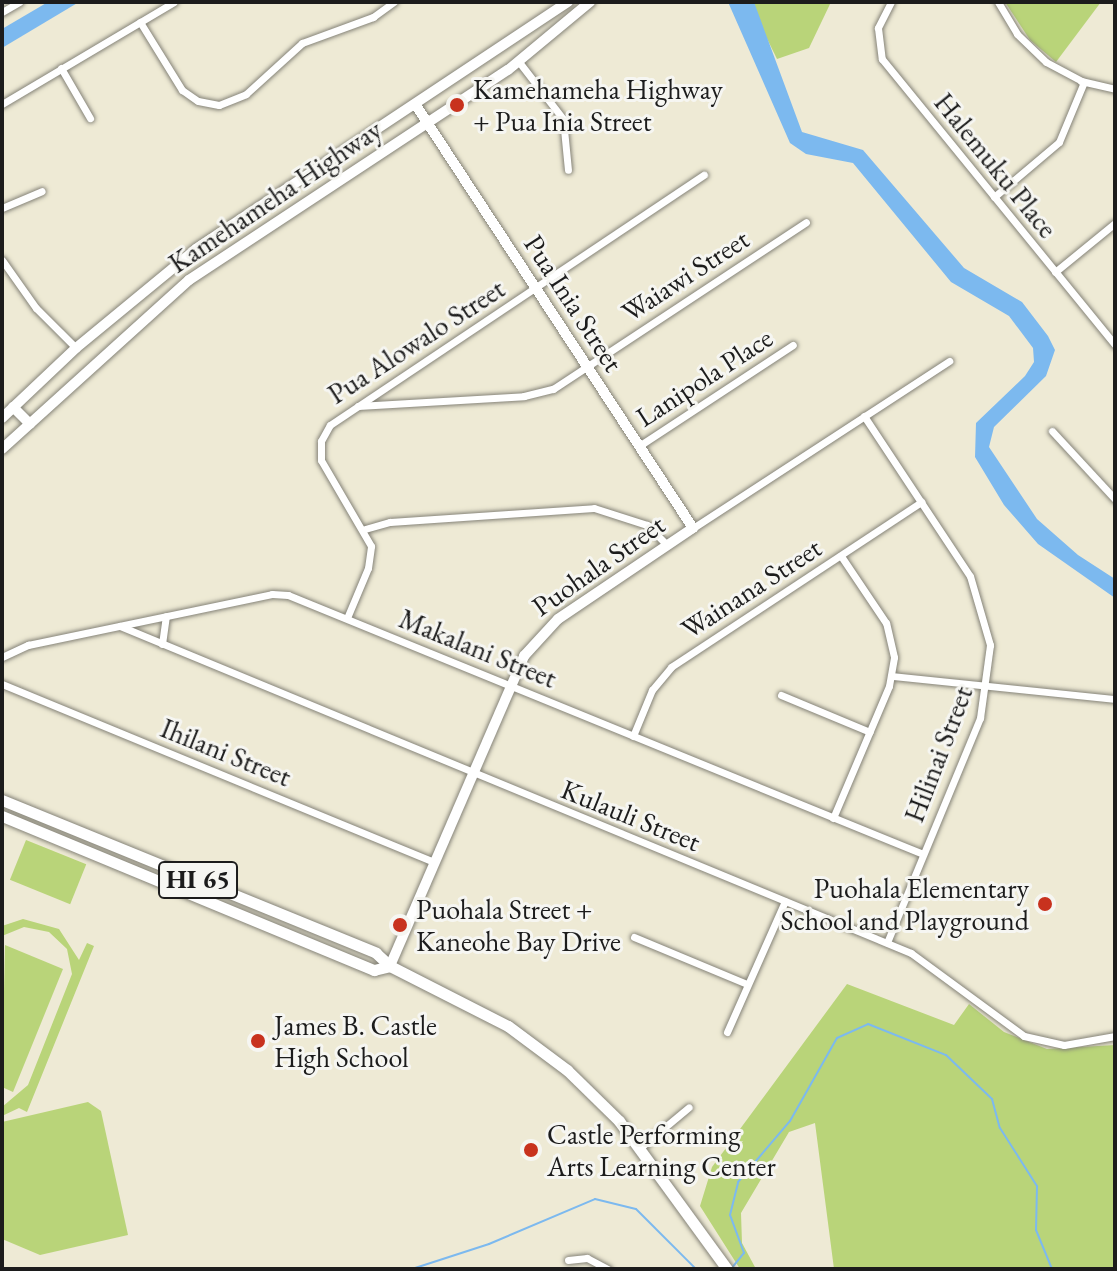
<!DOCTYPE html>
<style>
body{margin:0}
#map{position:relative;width:1117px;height:1271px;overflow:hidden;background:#eeead5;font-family:"EB Garamond",serif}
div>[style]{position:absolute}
.green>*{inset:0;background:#b9d479;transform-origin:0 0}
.water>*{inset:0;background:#7cb9ef}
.stream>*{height:2px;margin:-1px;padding:0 1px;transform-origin:1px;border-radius:1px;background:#7cb9ef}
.roads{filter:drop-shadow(0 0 2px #858378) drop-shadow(0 0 2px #858378)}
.street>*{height:7px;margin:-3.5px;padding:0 3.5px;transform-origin:3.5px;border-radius:3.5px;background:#fff}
.secondary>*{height:10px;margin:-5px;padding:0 5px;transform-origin:5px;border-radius:5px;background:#fff}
.primary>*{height:11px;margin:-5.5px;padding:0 5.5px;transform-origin:5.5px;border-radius:5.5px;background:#fff}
.dots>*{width:22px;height:22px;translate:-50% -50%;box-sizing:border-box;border:4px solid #f6f6f2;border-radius:50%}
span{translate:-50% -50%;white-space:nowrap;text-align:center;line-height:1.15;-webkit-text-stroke:6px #f6f6f2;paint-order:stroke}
.shield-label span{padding:2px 6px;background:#f6f6f2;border:2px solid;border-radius:6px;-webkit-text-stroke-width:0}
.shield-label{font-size:26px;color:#1c1c1c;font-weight:700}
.poi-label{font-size:28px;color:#1c1c1c}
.left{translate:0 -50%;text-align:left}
.right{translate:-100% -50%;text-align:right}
.street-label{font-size:28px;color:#1c1c1c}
.frame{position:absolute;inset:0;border:4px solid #1c1c1c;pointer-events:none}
</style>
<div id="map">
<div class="green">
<i style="clip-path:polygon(749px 2px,831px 2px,809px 48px,777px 59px)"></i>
<i style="clip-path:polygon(1005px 2px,1101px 2px,1056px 62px,1030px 40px)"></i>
<i style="left:26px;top:840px;width:65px;height:43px;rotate:22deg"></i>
<i style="clip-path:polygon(23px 919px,59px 929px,79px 960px,87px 943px,94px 946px,27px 1112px,19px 1108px,2px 1116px,2px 1107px,28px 1085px,72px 974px,67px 949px,49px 932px,24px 927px,2px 936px,2px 926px)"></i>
<i style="clip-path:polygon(5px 945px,63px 969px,13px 1092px,2px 1087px)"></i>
<i style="clip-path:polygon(847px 984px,954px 1025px,969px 1004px,1004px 1032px,1047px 1049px,1115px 1045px,1115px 1269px,834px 1269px,815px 1123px,789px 1132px,741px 1213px,742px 1243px,756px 1269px,740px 1269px,700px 1206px,712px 1167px)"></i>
<i style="clip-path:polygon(88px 1102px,101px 1111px,128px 1235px,40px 1255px,2px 1239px,2px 1122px)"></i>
</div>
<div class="water">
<i style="clip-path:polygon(48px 2px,79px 2px,2px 48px,2px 29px)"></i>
<i style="clip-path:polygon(728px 2px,754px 2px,802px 132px,863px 150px,964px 268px,1022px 302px,1048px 336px,1055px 350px,1046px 376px,994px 427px,989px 447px,1037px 519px,1078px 555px,1115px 579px,1115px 598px,1038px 544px,1004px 505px,975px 457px,976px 423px,1025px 376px,1034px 362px,1033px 348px,1009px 316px,951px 282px,853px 163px,806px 154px,790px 143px)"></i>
</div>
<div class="stream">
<i style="left:412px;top:1269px;width:81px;rotate:-18deg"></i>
<i style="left:489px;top:1244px;width:115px;rotate:-23deg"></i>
<i style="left:595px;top:1199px;width:42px;rotate:13.7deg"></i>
<i style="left:636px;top:1209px;width:85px;rotate:45deg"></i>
<i style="left:731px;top:1269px;width:21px;rotate:-51deg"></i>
<i style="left:744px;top:1253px;width:40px;rotate:-110.2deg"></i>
<i style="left:730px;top:1215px;width:34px;rotate:-76deg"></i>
<i style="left:738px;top:1182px;width:80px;rotate:-49.6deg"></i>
<i style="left:790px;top:1121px;width:95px;rotate:-60.5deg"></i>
<i style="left:837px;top:1038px;width:34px;rotate:-24deg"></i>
<i style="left:868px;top:1024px;width:84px;rotate:21.7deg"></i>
<i style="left:946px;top:1055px;width:64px;rotate:43.7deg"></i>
<i style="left:992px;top:1099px;width:30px;rotate:75deg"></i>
<i style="left:1000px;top:1128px;width:69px;rotate:57.5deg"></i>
<i style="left:1037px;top:1186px;width:44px;rotate:91.3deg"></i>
<i style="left:1036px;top:1230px;width:42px;rotate:67.7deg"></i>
</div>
<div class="roads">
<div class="street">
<i style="left:891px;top:2px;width:29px;rotate:117deg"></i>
<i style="left:878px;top:28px;width:31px;rotate:83deg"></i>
<i style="left:882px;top:59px;width:369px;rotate:50.8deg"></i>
<i style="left:998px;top:2px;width:37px;rotate:59deg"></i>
<i style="left:1017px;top:34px;width:40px;rotate:44deg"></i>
<i style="left:1046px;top:62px;width:40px;rotate:28deg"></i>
<i style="left:1081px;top:81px;width:35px;rotate:13deg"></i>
<i style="left:2px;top:12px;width:20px;rotate:-30deg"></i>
<i style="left:140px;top:22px;width:80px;rotate:58.3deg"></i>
<i style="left:182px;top:90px;width:19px;rotate:35deg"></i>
<i style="left:198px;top:101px;width:21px;rotate:11deg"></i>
<i style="left:219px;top:105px;width:29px;rotate:-22deg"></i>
<i style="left:246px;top:94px;width:76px;rotate:-42.3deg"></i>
<i style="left:302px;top:43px;width:76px;rotate:-20.1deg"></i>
<i style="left:373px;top:17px;width:26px;rotate:-36deg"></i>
<i style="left:519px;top:62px;width:72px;rotate:52.3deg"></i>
<i style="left:563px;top:119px;width:51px;rotate:84.4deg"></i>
<i style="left:61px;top:68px;width:58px;rotate:59.9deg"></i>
<i style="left:2px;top:104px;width:200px;rotate:-30.7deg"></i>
<i style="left:994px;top:197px;width:85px;rotate:-40.2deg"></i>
<i style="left:1059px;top:142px;width:65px;rotate:-67.4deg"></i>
<i style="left:2px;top:208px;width:43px;rotate:-23deg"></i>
<i style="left:2px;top:260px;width:59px;rotate:54.7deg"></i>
<i style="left:36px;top:308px;width:57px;rotate:45deg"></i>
<i style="left:1055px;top:272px;width:77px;rotate:-39.2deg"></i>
<i style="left:358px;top:406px;width:166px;rotate:-3.4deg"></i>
<i style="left:524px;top:396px;width:30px;rotate:-14deg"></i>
<i style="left:553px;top:389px;width:303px;rotate:-33.4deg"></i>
<i style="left:864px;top:416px;width:192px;rotate:56.5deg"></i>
<i style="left:970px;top:576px;width:72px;rotate:73.8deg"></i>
<i style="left:990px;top:645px;width:74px;rotate:97.8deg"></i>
<i style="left:980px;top:718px;width:243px;rotate:112.5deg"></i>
<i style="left:1052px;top:431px;width:93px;rotate:47.2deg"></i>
<i style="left:639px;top:446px;width:184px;rotate:-33.3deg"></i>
<i style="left:693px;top:528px;width:306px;rotate:-33.1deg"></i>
<i style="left:365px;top:529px;width:26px;rotate:-16deg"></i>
<i style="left:390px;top:522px;width:204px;rotate:-3.9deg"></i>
<i style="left:594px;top:508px;width:56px;rotate:17.8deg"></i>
<i style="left:647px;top:525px;width:28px;rotate:45deg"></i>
<i style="left:347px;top:618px;width:54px;rotate:-67.2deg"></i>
<i style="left:368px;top:568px;width:22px;rotate:-82deg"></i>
<i style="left:371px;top:546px;width:99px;rotate:-120.2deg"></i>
<i style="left:321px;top:460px;width:19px;rotate:-90deg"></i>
<i style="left:321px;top:441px;width:18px;rotate:-61deg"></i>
<i style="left:330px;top:425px;width:450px;rotate:-33.8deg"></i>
<i style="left:120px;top:626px;width:856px;rotate:22.46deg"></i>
<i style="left:911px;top:953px;width:140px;rotate:36.3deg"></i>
<i style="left:1024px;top:1036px;width:41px;rotate:12.7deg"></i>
<i style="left:1064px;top:1045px;width:52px;rotate:-10deg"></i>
<i style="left:162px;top:644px;width:28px;rotate:-82deg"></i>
<i style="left:2px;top:657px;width:29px;rotate:-25deg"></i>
<i style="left:28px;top:645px;width:249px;rotate:-11.8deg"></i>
<i style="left:272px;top:594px;width:16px;rotate:4deg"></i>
<i style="left:288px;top:595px;width:686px;rotate:22.19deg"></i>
<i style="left:892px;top:676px;width:224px;rotate:5.9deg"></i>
<i style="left:2px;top:684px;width:466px;rotate:22.4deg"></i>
<i style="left:781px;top:695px;width:96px;rotate:22.6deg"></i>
<i style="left:633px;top:736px;width:50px;rotate:-67.6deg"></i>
<i style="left:652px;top:690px;width:30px;rotate:-50deg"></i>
<i style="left:671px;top:667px;width:300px;rotate:-33.4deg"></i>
<i style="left:833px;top:818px;width:143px;rotate:-67deg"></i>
<i style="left:889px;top:686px;width:29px;rotate:-80deg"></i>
<i style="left:894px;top:657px;width:35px;rotate:-103deg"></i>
<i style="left:886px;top:623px;width:81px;rotate:-123.9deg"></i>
<i style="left:634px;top:937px;width:122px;rotate:22.6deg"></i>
<i style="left:727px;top:1032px;width:143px;rotate:-66.1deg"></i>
<i style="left:641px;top:1147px;width:62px;rotate:-39.8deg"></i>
<i style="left:568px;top:1260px;width:19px;rotate:-6deg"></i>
<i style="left:587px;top:1258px;width:24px;rotate:28deg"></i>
</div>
<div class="secondary">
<i style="left:13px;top:407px;width:24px;rotate:45deg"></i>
<i style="left:2px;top:418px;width:102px;rotate:-43.4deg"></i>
<i style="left:76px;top:348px;width:156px;rotate:-39.5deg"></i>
<i style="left:196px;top:249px;width:447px;rotate:-33.6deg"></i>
<i style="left:2px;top:449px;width:252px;rotate:-42.1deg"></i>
<i style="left:189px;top:280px;width:382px;rotate:-33.4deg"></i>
<i style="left:508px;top:70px;width:107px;rotate:-39.7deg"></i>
<i style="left:390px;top:966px;width:338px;rotate:-66.6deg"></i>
<i style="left:524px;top:656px;width:50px;rotate:-47.4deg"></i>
<i style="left:558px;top:619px;width:163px;rotate:-34deg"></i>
<i style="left:693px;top:528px;width:507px;rotate:-123.25deg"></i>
</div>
<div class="primary">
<i style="left:2px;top:800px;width:404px;rotate:22.2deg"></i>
<i style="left:376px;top:953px;width:19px;rotate:43deg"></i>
<i style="left:390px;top:966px;width:132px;rotate:27deg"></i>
<i style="left:508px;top:1026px;width:74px;rotate:36.7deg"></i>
<i style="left:567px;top:1070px;width:73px;rotate:44.4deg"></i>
<i style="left:619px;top:1121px;width:183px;rotate:53.9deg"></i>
<i style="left:2px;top:816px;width:403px;rotate:22.5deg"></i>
<i style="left:374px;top:970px;width:16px;rotate:-14deg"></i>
</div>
</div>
<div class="dots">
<i style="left:457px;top:105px;background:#c8321e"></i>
<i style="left:1045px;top:904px;background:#c8321e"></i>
<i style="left:400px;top:925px;background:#c8321e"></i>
<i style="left:258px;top:1041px;background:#c8321e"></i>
<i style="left:531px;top:1150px;background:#c8321e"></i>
</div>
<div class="shield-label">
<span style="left:198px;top:880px">HI 65</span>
</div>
<div class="poi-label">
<span class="left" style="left:473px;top:105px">Kamehameha Highway<br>+ Pua Inia Street</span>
<span class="right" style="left:1029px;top:904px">Puohala Elementary<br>School and Playground</span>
<span class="left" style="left:416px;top:925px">Puohala Street +<br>Kaneohe Bay Drive</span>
<span class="left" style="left:274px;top:1041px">James B. Castle<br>High School</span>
<span class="left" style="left:547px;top:1150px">Castle Performing<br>Arts Learning Center</span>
</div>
<div class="street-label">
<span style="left:996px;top:165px;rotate:51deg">Halemuku Place</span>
<span style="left:275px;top:196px;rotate:-34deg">Kamehameha Highway</span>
<span style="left:685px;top:275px;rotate:-33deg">Waiawi Street</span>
<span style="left:574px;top:303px;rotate:57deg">Pua Inia Street</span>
<span style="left:416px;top:341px;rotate:-33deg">Pua Alowalo Street</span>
<span style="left:704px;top:377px;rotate:-33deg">Lanipola Place</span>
<span style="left:598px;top:565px;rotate:-35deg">Puohala Street</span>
<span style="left:751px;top:588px;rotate:-33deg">Wainana Street</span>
<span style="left:478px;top:648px;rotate:22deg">Makalani Street</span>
<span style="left:226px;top:752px;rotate:22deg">Ihilani Street</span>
<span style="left:938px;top:754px;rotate:-69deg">Hilinai Street</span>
<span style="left:631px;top:815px;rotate:22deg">Kulauli Street</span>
</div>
<div class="frame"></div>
</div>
